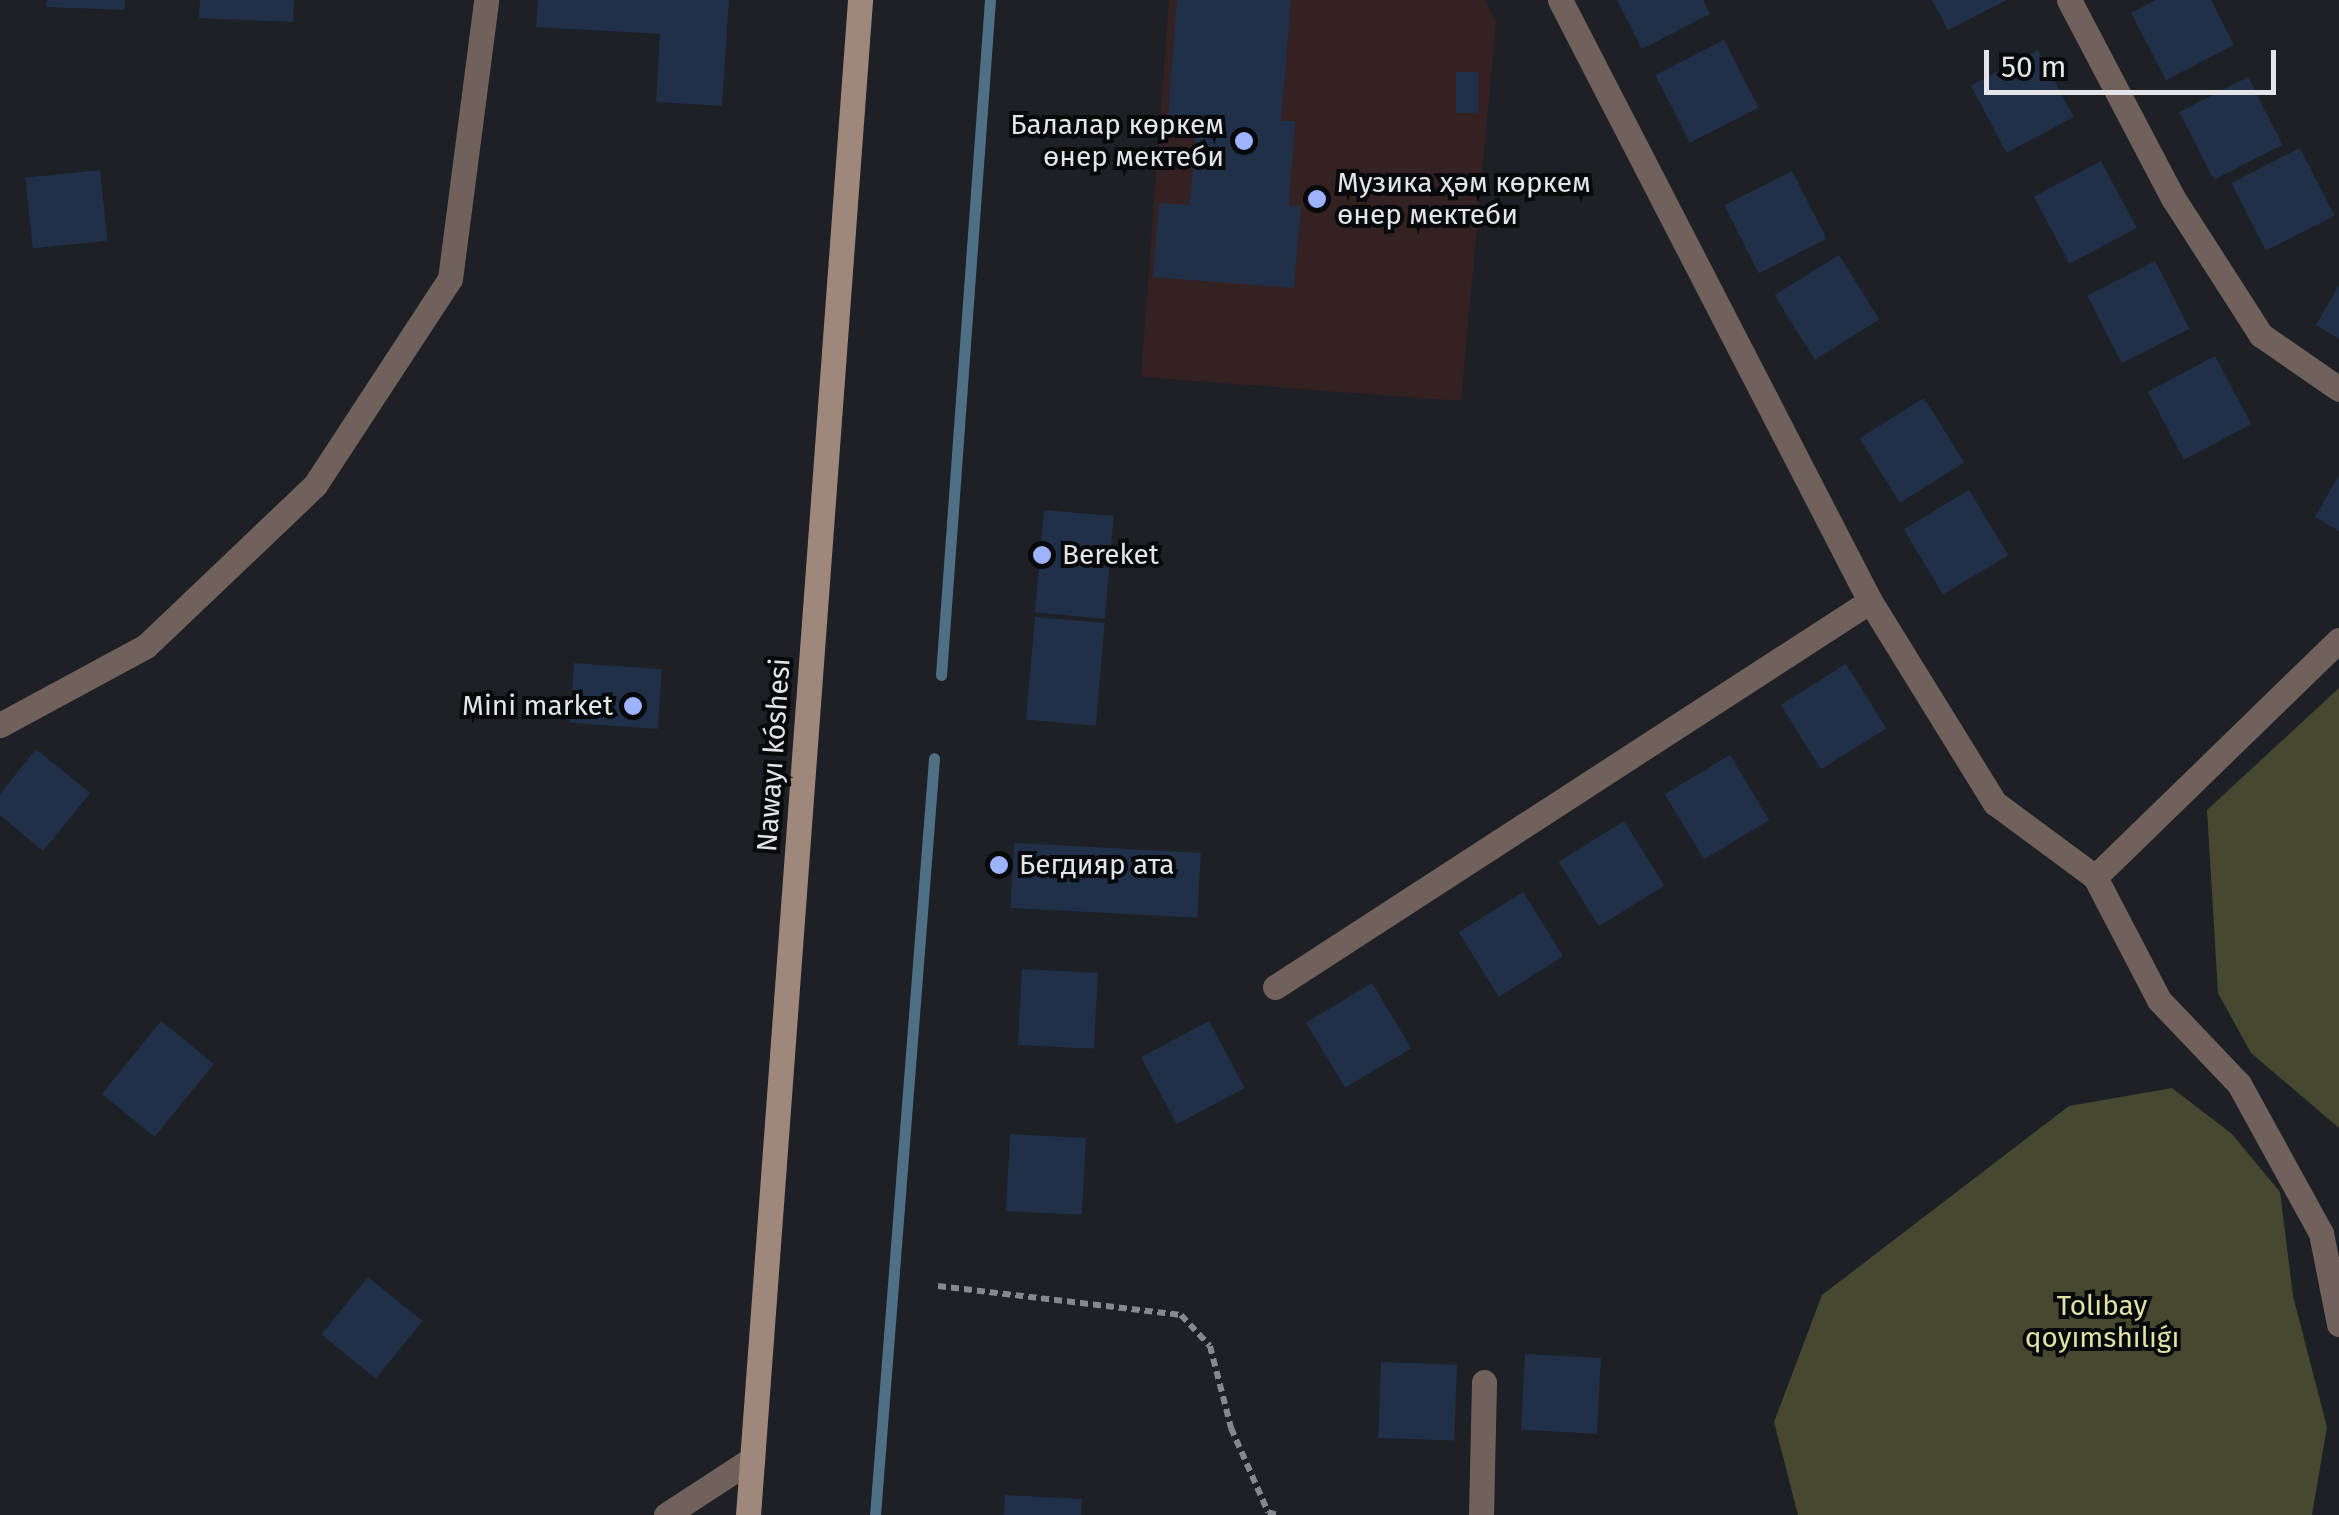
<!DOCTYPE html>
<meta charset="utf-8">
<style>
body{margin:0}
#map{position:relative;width:2339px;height:1515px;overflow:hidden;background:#1d2024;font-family:"Fira Sans",sans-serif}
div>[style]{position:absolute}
.education>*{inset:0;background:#342121}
.green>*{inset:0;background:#464830}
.stream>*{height:11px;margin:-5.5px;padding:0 5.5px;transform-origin:5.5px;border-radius:5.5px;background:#4f6f85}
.building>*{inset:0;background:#213049;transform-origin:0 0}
.path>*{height:6px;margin-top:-3px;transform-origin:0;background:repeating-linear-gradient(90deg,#86898c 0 8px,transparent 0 13px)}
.minor>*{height:25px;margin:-12.5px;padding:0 12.5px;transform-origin:12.5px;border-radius:12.5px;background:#71615b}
.secondary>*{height:25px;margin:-12.5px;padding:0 12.5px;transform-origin:12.5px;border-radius:12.5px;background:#a0877c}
.dots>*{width:28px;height:28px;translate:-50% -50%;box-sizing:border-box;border:5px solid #08090b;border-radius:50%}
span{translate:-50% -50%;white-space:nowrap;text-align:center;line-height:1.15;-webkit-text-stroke:8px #08090b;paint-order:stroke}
.poi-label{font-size:28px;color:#e3e5e8}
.right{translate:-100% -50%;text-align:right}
.left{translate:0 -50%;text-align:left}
.street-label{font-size:28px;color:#e3e5e8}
.park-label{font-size:28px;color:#dfe3a4}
.scale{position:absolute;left:1984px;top:50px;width:292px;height:45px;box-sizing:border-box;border:5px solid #e3e5e8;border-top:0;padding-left:12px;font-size:30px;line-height:35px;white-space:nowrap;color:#e3e5e8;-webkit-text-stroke:8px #08090b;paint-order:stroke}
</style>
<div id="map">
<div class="education">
<i style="clip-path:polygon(1169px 0,1485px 0,1496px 22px,1461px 401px,1141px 377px)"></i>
</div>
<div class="green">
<i style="clip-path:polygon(2339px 688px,2339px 1128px,2251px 1053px,2218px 993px,2207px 810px)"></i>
<i style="clip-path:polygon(2172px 1088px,2232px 1134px,2280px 1192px,2293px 1296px,2327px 1427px,2312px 1515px,1798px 1515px,1774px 1422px,1822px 1295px,2069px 1106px)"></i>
</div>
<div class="stream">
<i style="left:941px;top:675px;width:677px;rotate:-85.85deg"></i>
<i style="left:875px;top:1515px;width:759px;rotate:-85.54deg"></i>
</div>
<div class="building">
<i style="clip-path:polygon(47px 0,125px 0,124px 10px,46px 7px)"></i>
<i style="clip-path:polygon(200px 0,294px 0,293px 22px,199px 18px)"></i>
<i style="clip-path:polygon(538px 0,729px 0,722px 106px,656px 102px,660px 34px,536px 27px)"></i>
<i style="clip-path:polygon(1177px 0,1291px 0,1281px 121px,1295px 121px,1289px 205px,1301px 206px,1294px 288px,1153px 277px,1159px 203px,1190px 205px,1197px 118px,1168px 116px)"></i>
<i style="clip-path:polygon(1617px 0,1703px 0,1710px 14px,1642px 49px)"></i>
<i style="clip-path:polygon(1932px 0,2007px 0,1948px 30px)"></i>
<i style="clip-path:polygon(2156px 0,2211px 0,2234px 45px,2166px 80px,2131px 13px)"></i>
<i style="left:1724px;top:40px;width:76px;height:77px;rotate:63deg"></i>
<i style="left:2038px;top:50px;width:76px;height:76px;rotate:62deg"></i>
<i style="left:1456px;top:72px;width:22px;height:41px"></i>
<i style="left:2248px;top:77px;width:76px;height:77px;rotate:63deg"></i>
<i style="left:2300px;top:148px;width:76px;height:77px;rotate:63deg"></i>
<i style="left:2101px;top:161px;width:76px;height:76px;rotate:62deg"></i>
<i style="left:100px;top:170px;width:71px;height:75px;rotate:84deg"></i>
<i style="left:1792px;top:171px;width:76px;height:76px;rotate:63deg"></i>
<i style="left:1839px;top:255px;width:76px;height:76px;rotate:58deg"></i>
<i style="left:2155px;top:261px;width:76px;height:76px;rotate:63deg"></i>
<i style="clip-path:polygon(2339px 285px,2339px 339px,2316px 325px)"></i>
<i style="left:2215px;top:356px;width:77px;height:76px;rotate:62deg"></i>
<i style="left:1924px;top:398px;width:76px;height:76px;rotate:58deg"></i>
<i style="clip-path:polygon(2339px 475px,2339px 531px,2315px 517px)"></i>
<i style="left:1969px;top:490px;width:76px;height:76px;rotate:59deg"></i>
<i style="left:1044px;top:510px;width:70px;height:103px;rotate:5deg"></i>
<i style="left:1035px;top:617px;width:70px;height:103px;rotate:5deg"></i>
<i style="left:574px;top:663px;width:88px;height:60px;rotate:4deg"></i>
<i style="left:1846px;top:664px;width:76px;height:77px;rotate:58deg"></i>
<i style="clip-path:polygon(36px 749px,90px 793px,43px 851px,0 815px,0 794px)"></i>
<i style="left:1730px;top:755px;width:76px;height:76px;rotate:59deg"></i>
<i style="left:1624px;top:821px;width:76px;height:77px;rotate:58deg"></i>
<i style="left:1014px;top:843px;width:187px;height:65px;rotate:3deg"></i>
<i style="left:1523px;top:892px;width:76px;height:76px;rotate:58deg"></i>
<i style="left:1022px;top:969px;width:76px;height:76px;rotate:3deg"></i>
<i style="left:1372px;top:983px;width:76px;height:77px;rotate:59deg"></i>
<i style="left:161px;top:1021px;width:68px;height:94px;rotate:39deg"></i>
<i style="left:1209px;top:1021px;width:76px;height:77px;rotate:62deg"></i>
<i style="left:1010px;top:1134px;width:76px;height:77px;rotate:3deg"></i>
<i style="left:368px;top:1277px;width:70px;height:74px;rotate:39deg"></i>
<i style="left:1525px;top:1354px;width:76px;height:76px;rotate:3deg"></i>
<i style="left:1381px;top:1362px;width:76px;height:76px;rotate:2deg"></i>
<i style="clip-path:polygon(1005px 1495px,1082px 1499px,1081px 1515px,1004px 1515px)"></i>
</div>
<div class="path">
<i style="left:938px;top:1286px;width:245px;rotate:6.8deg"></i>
<i style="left:1181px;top:1315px;width:42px;rotate:46.9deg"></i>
<i style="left:1210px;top:1346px;width:85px;rotate:75.6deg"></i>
<i style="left:1231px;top:1428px;width:92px;rotate:66.2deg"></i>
<i style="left:1268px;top:1512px;width:9px;rotate:18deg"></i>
</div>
<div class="minor">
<i style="left:1560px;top:0;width:676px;rotate:62.72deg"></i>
<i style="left:1870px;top:601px;width:238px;rotate:58.3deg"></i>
<i style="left:1995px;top:803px;width:124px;rotate:36.5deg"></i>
<i style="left:2095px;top:877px;width:139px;rotate:62.5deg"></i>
<i style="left:2159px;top:1000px;width:116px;rotate:46.4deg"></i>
<i style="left:2239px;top:1084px;width:170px;rotate:61.2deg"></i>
<i style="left:2321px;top:1233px;width:93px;rotate:78.8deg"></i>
<i style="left:2069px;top:0;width:224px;rotate:62.3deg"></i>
<i style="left:2173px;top:198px;width:163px;rotate:57.3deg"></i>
<i style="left:2261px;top:335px;width:95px;rotate:34.7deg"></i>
<i style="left:0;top:725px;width:166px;rotate:-28.4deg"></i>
<i style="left:146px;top:646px;width:233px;rotate:-43.6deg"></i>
<i style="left:315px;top:485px;width:246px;rotate:-56.8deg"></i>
<i style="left:450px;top:279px;width:281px;rotate:-82.6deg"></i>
<i style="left:2095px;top:877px;width:340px;rotate:-44.2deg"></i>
<i style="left:1275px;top:987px;width:709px;rotate:-32.97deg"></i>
<i style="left:666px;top:1515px;width:103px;rotate:-33.1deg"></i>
<i style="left:1481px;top:1515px;width:133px;rotate:-88.7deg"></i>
</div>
<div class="secondary">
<i style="left:748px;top:1515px;width:1519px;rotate:-85.77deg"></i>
</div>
<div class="dots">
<i style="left:1244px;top:141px;background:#9eb3fd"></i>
<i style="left:1317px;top:199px;background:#9eb3fd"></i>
<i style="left:1042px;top:555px;background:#9eb3fd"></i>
<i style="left:633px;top:706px;background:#9eb3fd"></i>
<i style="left:999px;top:865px;background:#9eb3fd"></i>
</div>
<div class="poi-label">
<span class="right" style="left:1224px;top:141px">Балалар көркем<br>өнер мектеби</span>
<span class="left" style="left:1337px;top:199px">Музика ҳәм көркем<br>өнер мектеби</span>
<span class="left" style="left:1062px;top:555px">Bereket</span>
<span class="right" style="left:613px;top:706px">Mini market</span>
<span class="left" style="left:1019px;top:865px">Бегдияр ата</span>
</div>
<div class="street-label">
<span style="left:774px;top:755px;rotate:-86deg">Nawayı kóshesi</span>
</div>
<div class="park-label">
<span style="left:2102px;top:1322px">Tolıbay<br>qoyımshılıǵı</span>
</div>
<div class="scale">50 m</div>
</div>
